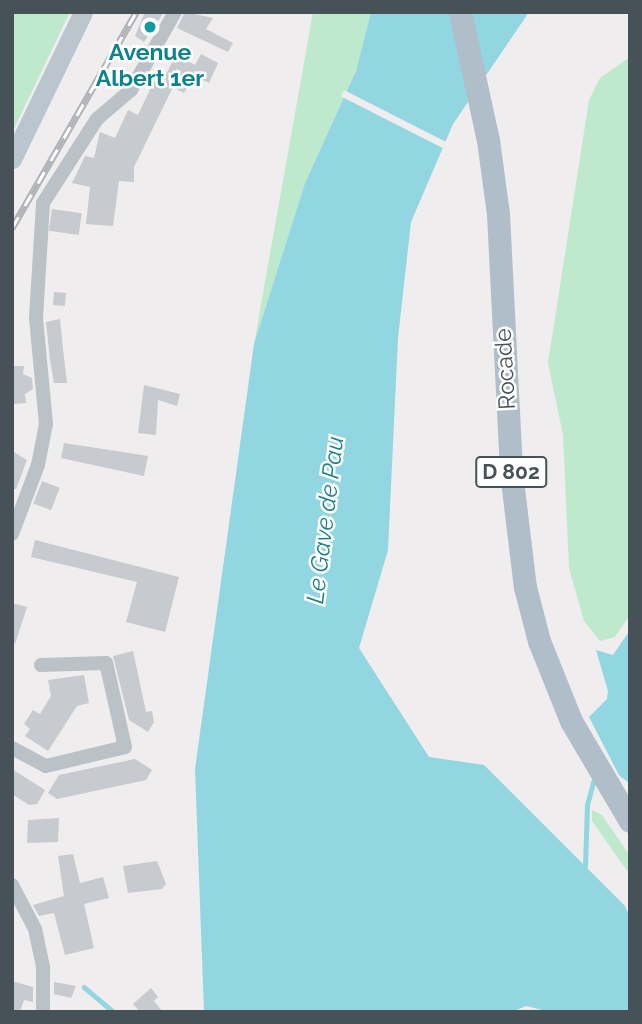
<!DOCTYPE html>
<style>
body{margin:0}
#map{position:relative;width:642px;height:1024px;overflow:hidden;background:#efeded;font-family:Raleway,sans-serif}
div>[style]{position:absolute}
.green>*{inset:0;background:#bfe9cd}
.water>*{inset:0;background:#91d6e1}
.pier>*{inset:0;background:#efeded;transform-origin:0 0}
.stream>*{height:4.5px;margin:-2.25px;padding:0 2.25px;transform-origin:2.25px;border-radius:2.25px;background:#91d6e1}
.building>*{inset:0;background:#c7cacf;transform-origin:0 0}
.minor>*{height:14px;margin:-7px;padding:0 7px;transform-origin:7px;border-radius:7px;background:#bac2c8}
.secondary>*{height:19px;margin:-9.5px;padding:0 9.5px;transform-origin:9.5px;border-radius:9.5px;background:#bac5cd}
.primary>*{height:23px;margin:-11.5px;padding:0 11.5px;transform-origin:11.5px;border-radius:11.5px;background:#afbec9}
.rail>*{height:7px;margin-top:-3.5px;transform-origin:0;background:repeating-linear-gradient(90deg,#fff 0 13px,#b0b3b7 0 26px);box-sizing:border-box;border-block:2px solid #b0b3b7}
.dots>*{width:19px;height:19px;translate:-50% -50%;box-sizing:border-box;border:4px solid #fff;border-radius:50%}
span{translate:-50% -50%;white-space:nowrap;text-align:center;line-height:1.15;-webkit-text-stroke:5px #fff;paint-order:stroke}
.shield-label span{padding:2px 5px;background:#fff;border:2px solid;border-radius:5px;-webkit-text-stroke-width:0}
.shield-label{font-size:21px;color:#475158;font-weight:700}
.culture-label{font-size:23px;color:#0d838f;font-weight:700}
.street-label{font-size:23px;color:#475158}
.water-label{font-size:24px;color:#1a7f90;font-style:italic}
.frame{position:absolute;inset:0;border:14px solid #475158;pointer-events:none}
</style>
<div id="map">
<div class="green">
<i style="clip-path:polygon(12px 12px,70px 12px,12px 133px)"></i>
<i style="clip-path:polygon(313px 12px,371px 12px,356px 71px,305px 183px,254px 344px)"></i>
<i style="clip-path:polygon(630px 57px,630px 615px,615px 637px,600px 641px,584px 621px,569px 568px,563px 435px,548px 363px,589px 100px,600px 78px)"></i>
<i style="clip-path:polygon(592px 810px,602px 815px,630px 856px,630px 875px,592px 821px)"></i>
</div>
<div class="water">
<i style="clip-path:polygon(371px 12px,529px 12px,453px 124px,411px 222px,398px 338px,388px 550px,359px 648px,429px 757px,484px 765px,625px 906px,630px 917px,630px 1012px,550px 1012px,526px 1006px,512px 1012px,204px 1012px,195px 769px,254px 344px,305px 183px,356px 71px)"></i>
<i style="clip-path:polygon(630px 630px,630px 784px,619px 775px,589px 717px,607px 699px,608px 691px,596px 650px,613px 655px)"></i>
</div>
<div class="pier">
<i style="left:344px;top:90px;width:118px;height:7px;rotate:27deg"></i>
</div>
<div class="stream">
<i style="left:585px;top:866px;width:61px;rotate:-88.1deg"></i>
<i style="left:587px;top:805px;width:28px;rotate:-75deg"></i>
<i style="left:84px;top:987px;width:39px;rotate:40deg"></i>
</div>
<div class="building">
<i style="clip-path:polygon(145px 12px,164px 12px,144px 42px,135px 36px)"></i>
<i style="clip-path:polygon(185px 12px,213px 18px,206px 29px,233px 43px,228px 52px,177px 28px)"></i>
<i style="clip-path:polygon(201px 54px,218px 63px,209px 83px,193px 75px,184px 93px,173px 87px,134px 167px,134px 182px,119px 181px,113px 226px,86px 224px,90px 187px,72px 183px,85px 156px,94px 158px,100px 132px,115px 138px,128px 110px,138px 115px,154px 81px,161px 84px,176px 55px,195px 65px)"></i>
<i style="left:52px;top:209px;width:30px;height:22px;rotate:8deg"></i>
<i style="left:54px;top:292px;width:12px;height:13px;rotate:5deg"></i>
<i style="clip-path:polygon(60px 319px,63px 349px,67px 383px,54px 383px,50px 360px,46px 322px)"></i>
<i style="clip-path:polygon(12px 366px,24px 366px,23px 374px,32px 378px,33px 389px,25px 394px,26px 403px,12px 404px)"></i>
<i style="clip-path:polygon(144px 385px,180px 394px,177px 406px,158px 400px,156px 435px,138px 433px)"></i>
<i style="clip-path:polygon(64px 443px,148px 456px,144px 476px,61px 458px)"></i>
<i style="clip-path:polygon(12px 451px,27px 460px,16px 489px,12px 489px)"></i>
<i style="left:42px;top:481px;width:19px;height:24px;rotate:21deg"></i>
<i style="clip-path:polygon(35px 540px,179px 577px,165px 632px,126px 622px,137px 582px,31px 557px)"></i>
<i style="clip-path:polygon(12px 603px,27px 607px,15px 644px,12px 644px)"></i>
<i style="clip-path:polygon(133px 651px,146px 712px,152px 711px,154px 722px,148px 732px,129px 720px,113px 656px)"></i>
<i style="clip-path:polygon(84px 675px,89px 703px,77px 706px,48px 751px,25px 736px,30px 729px,24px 724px,33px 710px,40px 714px,51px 696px,48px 680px)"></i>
<i style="clip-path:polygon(135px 759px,152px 770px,146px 780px,57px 799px,48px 793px,59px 775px)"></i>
<i style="clip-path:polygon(12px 769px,45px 790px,37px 804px,29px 805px,12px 794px)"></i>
<i style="clip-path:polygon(59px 818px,58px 842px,27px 843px,28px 820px)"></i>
<i style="clip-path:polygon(73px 854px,80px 883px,103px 877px,109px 898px,84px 904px,94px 948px,65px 955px,54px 913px,39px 916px,33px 905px,64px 896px,58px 856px)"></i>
<i style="clip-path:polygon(157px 861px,166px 884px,162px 889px,128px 893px,123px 866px)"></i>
<i style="clip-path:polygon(12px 981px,33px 987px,33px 1002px,24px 1000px,20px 1012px,12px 1012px)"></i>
<i style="clip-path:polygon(54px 982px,76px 986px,71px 998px,54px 994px)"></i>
<i style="clip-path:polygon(151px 988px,158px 997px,154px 1001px,163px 1012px,140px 1012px,133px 1004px)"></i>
</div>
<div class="minor">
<i style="left:12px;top:534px;width:74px;rotate:-69.4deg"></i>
<i style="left:38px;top:465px;width:42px;rotate:-79deg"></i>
<i style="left:46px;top:424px;width:106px;rotate:-95.4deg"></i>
<i style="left:36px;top:318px;width:115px;rotate:-86.5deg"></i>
<i style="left:43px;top:203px;width:100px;rotate:-57.3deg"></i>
<i style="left:97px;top:119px;width:45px;rotate:-40.5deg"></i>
<i style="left:131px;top:90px;width:90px;rotate:-60.6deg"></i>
<i style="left:12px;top:748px;width:38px;rotate:28deg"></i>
<i style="left:46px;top:766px;width:81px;rotate:-13.5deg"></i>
<i style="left:125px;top:747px;width:86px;rotate:-102.7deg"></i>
<i style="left:106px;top:663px;width:65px;rotate:178.2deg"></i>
<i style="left:12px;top:885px;width:50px;rotate:62.4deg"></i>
<i style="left:35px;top:929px;width:40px;rotate:78deg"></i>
<i style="left:43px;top:968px;width:44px;rotate:90deg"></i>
</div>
<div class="secondary">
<i style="left:12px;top:159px;width:163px;rotate:-64.2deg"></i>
</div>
<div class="primary">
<i style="left:460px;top:12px;width:131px;rotate:77.7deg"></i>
<i style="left:488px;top:140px;width:75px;rotate:82.3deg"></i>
<i style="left:498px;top:214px;width:258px;rotate:87.1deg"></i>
<i style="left:511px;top:472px;width:116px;rotate:83.1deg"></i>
<i style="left:525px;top:587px;width:56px;rotate:75.5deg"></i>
<i style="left:539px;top:641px;width:86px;rotate:68.2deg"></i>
<i style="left:571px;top:721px;width:116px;rotate:59.5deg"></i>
</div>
<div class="rail">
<i style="left:12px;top:228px;width:249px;rotate:-60.1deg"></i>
</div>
<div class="dots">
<i style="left:150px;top:27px;background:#0f9aa8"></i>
</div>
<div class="shield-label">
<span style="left:511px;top:472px">D 802</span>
</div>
<div class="culture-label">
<span style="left:150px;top:65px">Avenue<br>Albert 1er</span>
</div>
<div class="street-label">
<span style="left:505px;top:369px;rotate:-93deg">Rocade</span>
</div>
<div class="water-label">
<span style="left:325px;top:520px;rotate:-83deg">Le Gave de Pau</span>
</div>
<div class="frame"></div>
</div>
